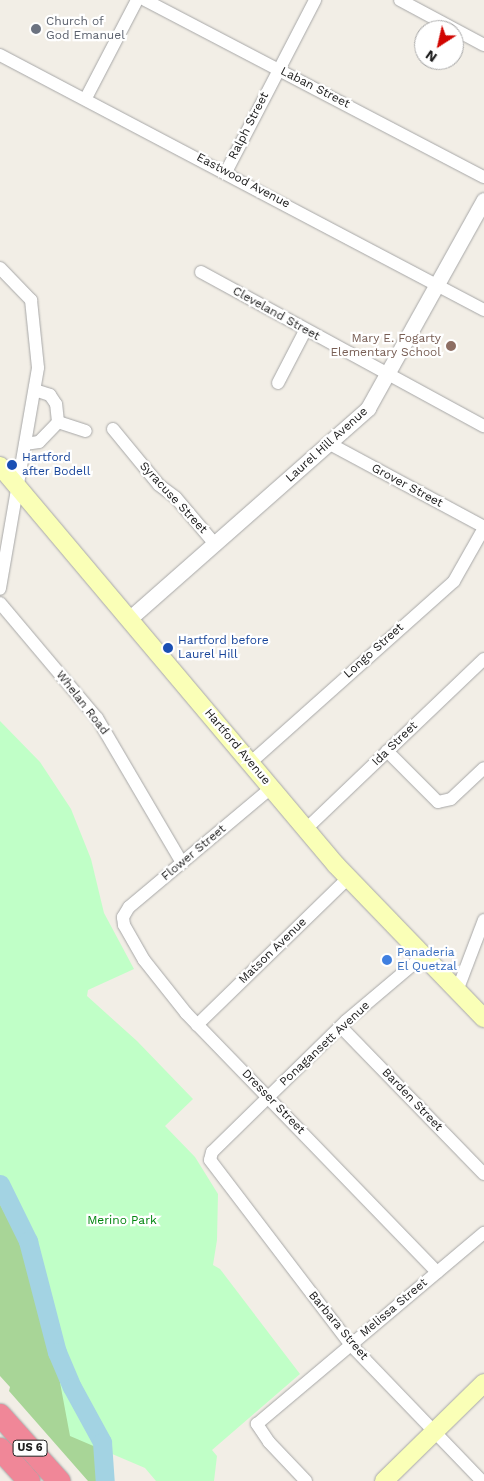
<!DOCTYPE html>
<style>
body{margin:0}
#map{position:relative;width:484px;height:1481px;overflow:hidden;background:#f2eee6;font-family:"Work Sans",sans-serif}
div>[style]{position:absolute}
.forest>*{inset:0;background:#a8d597}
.park>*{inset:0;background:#c0ffc7}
.river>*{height:19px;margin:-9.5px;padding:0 9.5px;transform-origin:9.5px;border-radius:9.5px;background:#a3d3e3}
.roads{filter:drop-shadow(0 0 1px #a7a7a7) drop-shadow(0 0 1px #a7a7a7)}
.minor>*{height:12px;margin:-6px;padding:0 6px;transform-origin:6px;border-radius:6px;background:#fff}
.tertiary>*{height:15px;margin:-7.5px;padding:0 7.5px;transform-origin:7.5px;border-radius:7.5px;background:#fff}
.secondary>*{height:18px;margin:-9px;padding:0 9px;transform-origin:9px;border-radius:9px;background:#faffb7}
.motorway>*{height:22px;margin:-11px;padding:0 11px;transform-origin:11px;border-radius:11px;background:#f08798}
.dots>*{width:14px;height:14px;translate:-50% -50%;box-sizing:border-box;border:2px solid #fff;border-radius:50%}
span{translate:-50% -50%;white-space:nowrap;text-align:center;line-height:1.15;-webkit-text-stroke:4.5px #fff;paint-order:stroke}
.shield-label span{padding:1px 4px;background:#fff;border:1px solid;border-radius:4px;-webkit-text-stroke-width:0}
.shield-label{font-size:11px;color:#202020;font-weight:700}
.worship-label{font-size:12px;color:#5b616d}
.left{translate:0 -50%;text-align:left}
.street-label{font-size:12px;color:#202020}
.education-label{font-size:12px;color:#785e54}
.right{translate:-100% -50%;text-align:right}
.transit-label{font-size:12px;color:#164399}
.shop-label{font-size:12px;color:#366cbe}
.park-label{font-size:12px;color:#028610}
.north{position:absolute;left:414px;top:20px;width:50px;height:50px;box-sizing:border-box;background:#fff;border:1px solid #a6a6a6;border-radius:50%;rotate:215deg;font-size:14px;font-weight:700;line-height:20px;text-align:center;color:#202020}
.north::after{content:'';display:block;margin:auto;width:18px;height:22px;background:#d10500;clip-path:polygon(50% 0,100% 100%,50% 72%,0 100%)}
</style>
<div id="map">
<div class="forest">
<i style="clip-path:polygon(0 1204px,28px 1258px,36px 1282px,38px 1310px,44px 1332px,60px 1381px,94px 1440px,100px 1459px,101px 1481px,88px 1481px,9px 1391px,10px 1387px,0 1376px)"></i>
</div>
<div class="park">
<i style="clip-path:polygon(0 721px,40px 762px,71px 809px,91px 859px,104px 913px,134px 969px,88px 990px,87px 996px,137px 1041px,193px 1099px,165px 1126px,195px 1157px,218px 1194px,217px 1240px,213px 1265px,220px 1269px,300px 1374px,212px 1450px,217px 1456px,214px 1481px,156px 1481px,145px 1468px,70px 1436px,39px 1270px,0 1186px)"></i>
</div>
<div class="river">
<i style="left:0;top:1184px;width:64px;rotate:63.8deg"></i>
<i style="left:28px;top:1241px;width:115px;rotate:75.4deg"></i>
<i style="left:57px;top:1352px;width:38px;rotate:67deg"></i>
<i style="left:72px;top:1387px;width:63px;rotate:61.4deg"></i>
<i style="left:102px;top:1442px;width:39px;rotate:86deg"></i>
</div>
<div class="roads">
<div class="minor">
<i style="left:145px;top:0;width:382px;rotate:27.6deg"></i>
<i style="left:400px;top:0;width:95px;rotate:28.2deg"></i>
<i style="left:0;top:55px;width:547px;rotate:27.78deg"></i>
<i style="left:86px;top:98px;width:110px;rotate:-62.5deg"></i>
<i style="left:226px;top:172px;width:194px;rotate:-62.6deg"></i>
<i style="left:0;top:268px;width:45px;rotate:45.9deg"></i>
<i style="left:31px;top:300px;width:68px;rotate:84.1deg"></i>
<i style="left:38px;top:368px;width:224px;rotate:99.8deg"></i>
<i style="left:201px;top:272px;width:322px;rotate:28.6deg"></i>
<i style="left:278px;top:383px;width:59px;rotate:-62.6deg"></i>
<i style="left:58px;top:422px;width:29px;rotate:18deg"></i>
<i style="left:113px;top:429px;width:72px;rotate:50.6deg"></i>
<i style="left:159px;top:485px;width:21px;rotate:37deg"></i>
<i style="left:176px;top:498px;width:60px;rotate:49.7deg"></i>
<i style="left:25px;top:444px;width:14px;rotate:-8deg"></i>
<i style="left:39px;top:442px;width:28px;rotate:-46deg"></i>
<i style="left:58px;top:422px;width:18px;rotate:-96deg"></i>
<i style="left:56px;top:404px;width:11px;rotate:-124deg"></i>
<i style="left:50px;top:395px;width:16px;rotate:-162deg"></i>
<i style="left:330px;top:444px;width:175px;rotate:28.3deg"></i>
<i style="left:0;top:603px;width:150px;rotate:49.9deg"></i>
<i style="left:97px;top:718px;width:168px;rotate:59.6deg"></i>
<i style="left:387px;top:751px;width:72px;rotate:45deg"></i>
<i style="left:438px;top:802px;width:13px;rotate:-13deg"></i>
<i style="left:451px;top:799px;width:45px;rotate:-43.2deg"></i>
<i style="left:250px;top:763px;width:273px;rotate:-41.7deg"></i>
<i style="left:454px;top:581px;width:61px;rotate:-60.5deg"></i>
<i style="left:271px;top:788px;width:185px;rotate:140deg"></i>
<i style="left:129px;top:907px;width:12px;rotate:121deg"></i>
<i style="left:123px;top:917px;width:8px;rotate:83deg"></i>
<i style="left:124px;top:925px;width:40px;rotate:60.3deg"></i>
<i style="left:144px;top:960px;width:68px;rotate:51.6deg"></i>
<i style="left:186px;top:1013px;width:361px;rotate:45.9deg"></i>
<i style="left:306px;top:829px;width:246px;rotate:-43.7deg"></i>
<i style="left:423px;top:956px;width:101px;rotate:139.8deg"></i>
<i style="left:346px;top:1021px;width:187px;rotate:135.6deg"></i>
<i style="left:212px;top:1152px;width:8px;rotate:104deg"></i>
<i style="left:210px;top:1160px;width:231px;rotate:52.7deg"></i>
<i style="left:350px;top:1344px;width:190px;rotate:46.1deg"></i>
<i style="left:457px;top:991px;width:76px;rotate:-69.2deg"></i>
<i style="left:197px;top:1025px;width:211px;rotate:-44.2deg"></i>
<i style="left:341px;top:1027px;width:205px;rotate:45.8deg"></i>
<i style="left:306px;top:1481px;width:54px;rotate:-133.5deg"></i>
<i style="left:269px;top:1442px;width:22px;rotate:-124deg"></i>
<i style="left:257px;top:1424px;width:297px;rotate:-40.1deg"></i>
</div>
<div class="tertiary">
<i style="left:129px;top:619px;width:319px;rotate:-41.4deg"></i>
<i style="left:368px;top:408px;width:238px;rotate:-60.9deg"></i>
</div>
<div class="secondary">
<i style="left:0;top:466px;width:522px;rotate:49.9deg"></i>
<i style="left:336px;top:865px;width:213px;rotate:46deg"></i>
<i style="left:384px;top:1481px;width:140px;rotate:-44.4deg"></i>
</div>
<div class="motorway">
<i style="left:0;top:1415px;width:89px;rotate:48.2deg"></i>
<i style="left:0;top:1449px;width:43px;rotate:47.8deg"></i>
</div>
</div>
<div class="dots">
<i style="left:36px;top:29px;background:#6b7280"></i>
<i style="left:451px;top:346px;background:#8d6e63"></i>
<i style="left:12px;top:465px;background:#1a4fb4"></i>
<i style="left:168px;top:648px;background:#1a4fb4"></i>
<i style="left:387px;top:960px;background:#3f7fe0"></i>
</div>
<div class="shield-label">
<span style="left:30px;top:1448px">US 6</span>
</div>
<div class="worship-label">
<span class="left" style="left:46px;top:29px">Church of<br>God Emanuel</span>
</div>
<div class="street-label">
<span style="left:315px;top:88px;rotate:27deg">Laban Street</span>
<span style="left:249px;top:126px;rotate:-63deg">Ralph Street</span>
<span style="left:243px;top:181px;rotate:28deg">Eastwood Avenue</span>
<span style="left:276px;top:314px;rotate:29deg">Cleveland Street</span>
<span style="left:327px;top:445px;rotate:-42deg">Laurel Hill Avenue</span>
<span style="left:407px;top:486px;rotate:28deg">Grover Street</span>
<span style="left:173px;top:498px;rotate:47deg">Syracuse Street</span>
<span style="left:374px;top:651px;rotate:-42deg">Longo Street</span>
<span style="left:82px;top:703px;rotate:52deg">Whelan Road</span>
<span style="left:395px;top:744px;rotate:-44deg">Ida Street</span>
<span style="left:237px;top:747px;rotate:50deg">Hartford Avenue</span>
<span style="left:194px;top:853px;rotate:-40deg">Flower Street</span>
<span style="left:273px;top:951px;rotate:-44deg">Matson Avenue</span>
<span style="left:325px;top:1044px;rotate:-43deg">Ponagansett Avenue</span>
<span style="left:412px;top:1100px;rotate:46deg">Barden Street</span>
<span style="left:273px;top:1102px;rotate:46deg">Dresser Street</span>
<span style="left:394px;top:1308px;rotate:-40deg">Melissa Street</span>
<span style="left:338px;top:1326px;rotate:50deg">Barbara Street</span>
</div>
<div class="education-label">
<span class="right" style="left:441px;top:346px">Mary E. Fogarty<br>Elementary School</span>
</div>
<div class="transit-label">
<span class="left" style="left:22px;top:465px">Hartford<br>after Bodell</span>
<span class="left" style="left:178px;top:648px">Hartford before<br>Laurel Hill</span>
</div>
<div class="shop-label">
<span class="left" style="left:397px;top:960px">Panaderia<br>El Quetzal</span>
</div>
<div class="park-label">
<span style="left:122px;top:1221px">Merino Park</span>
</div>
<div class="north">N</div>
</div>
